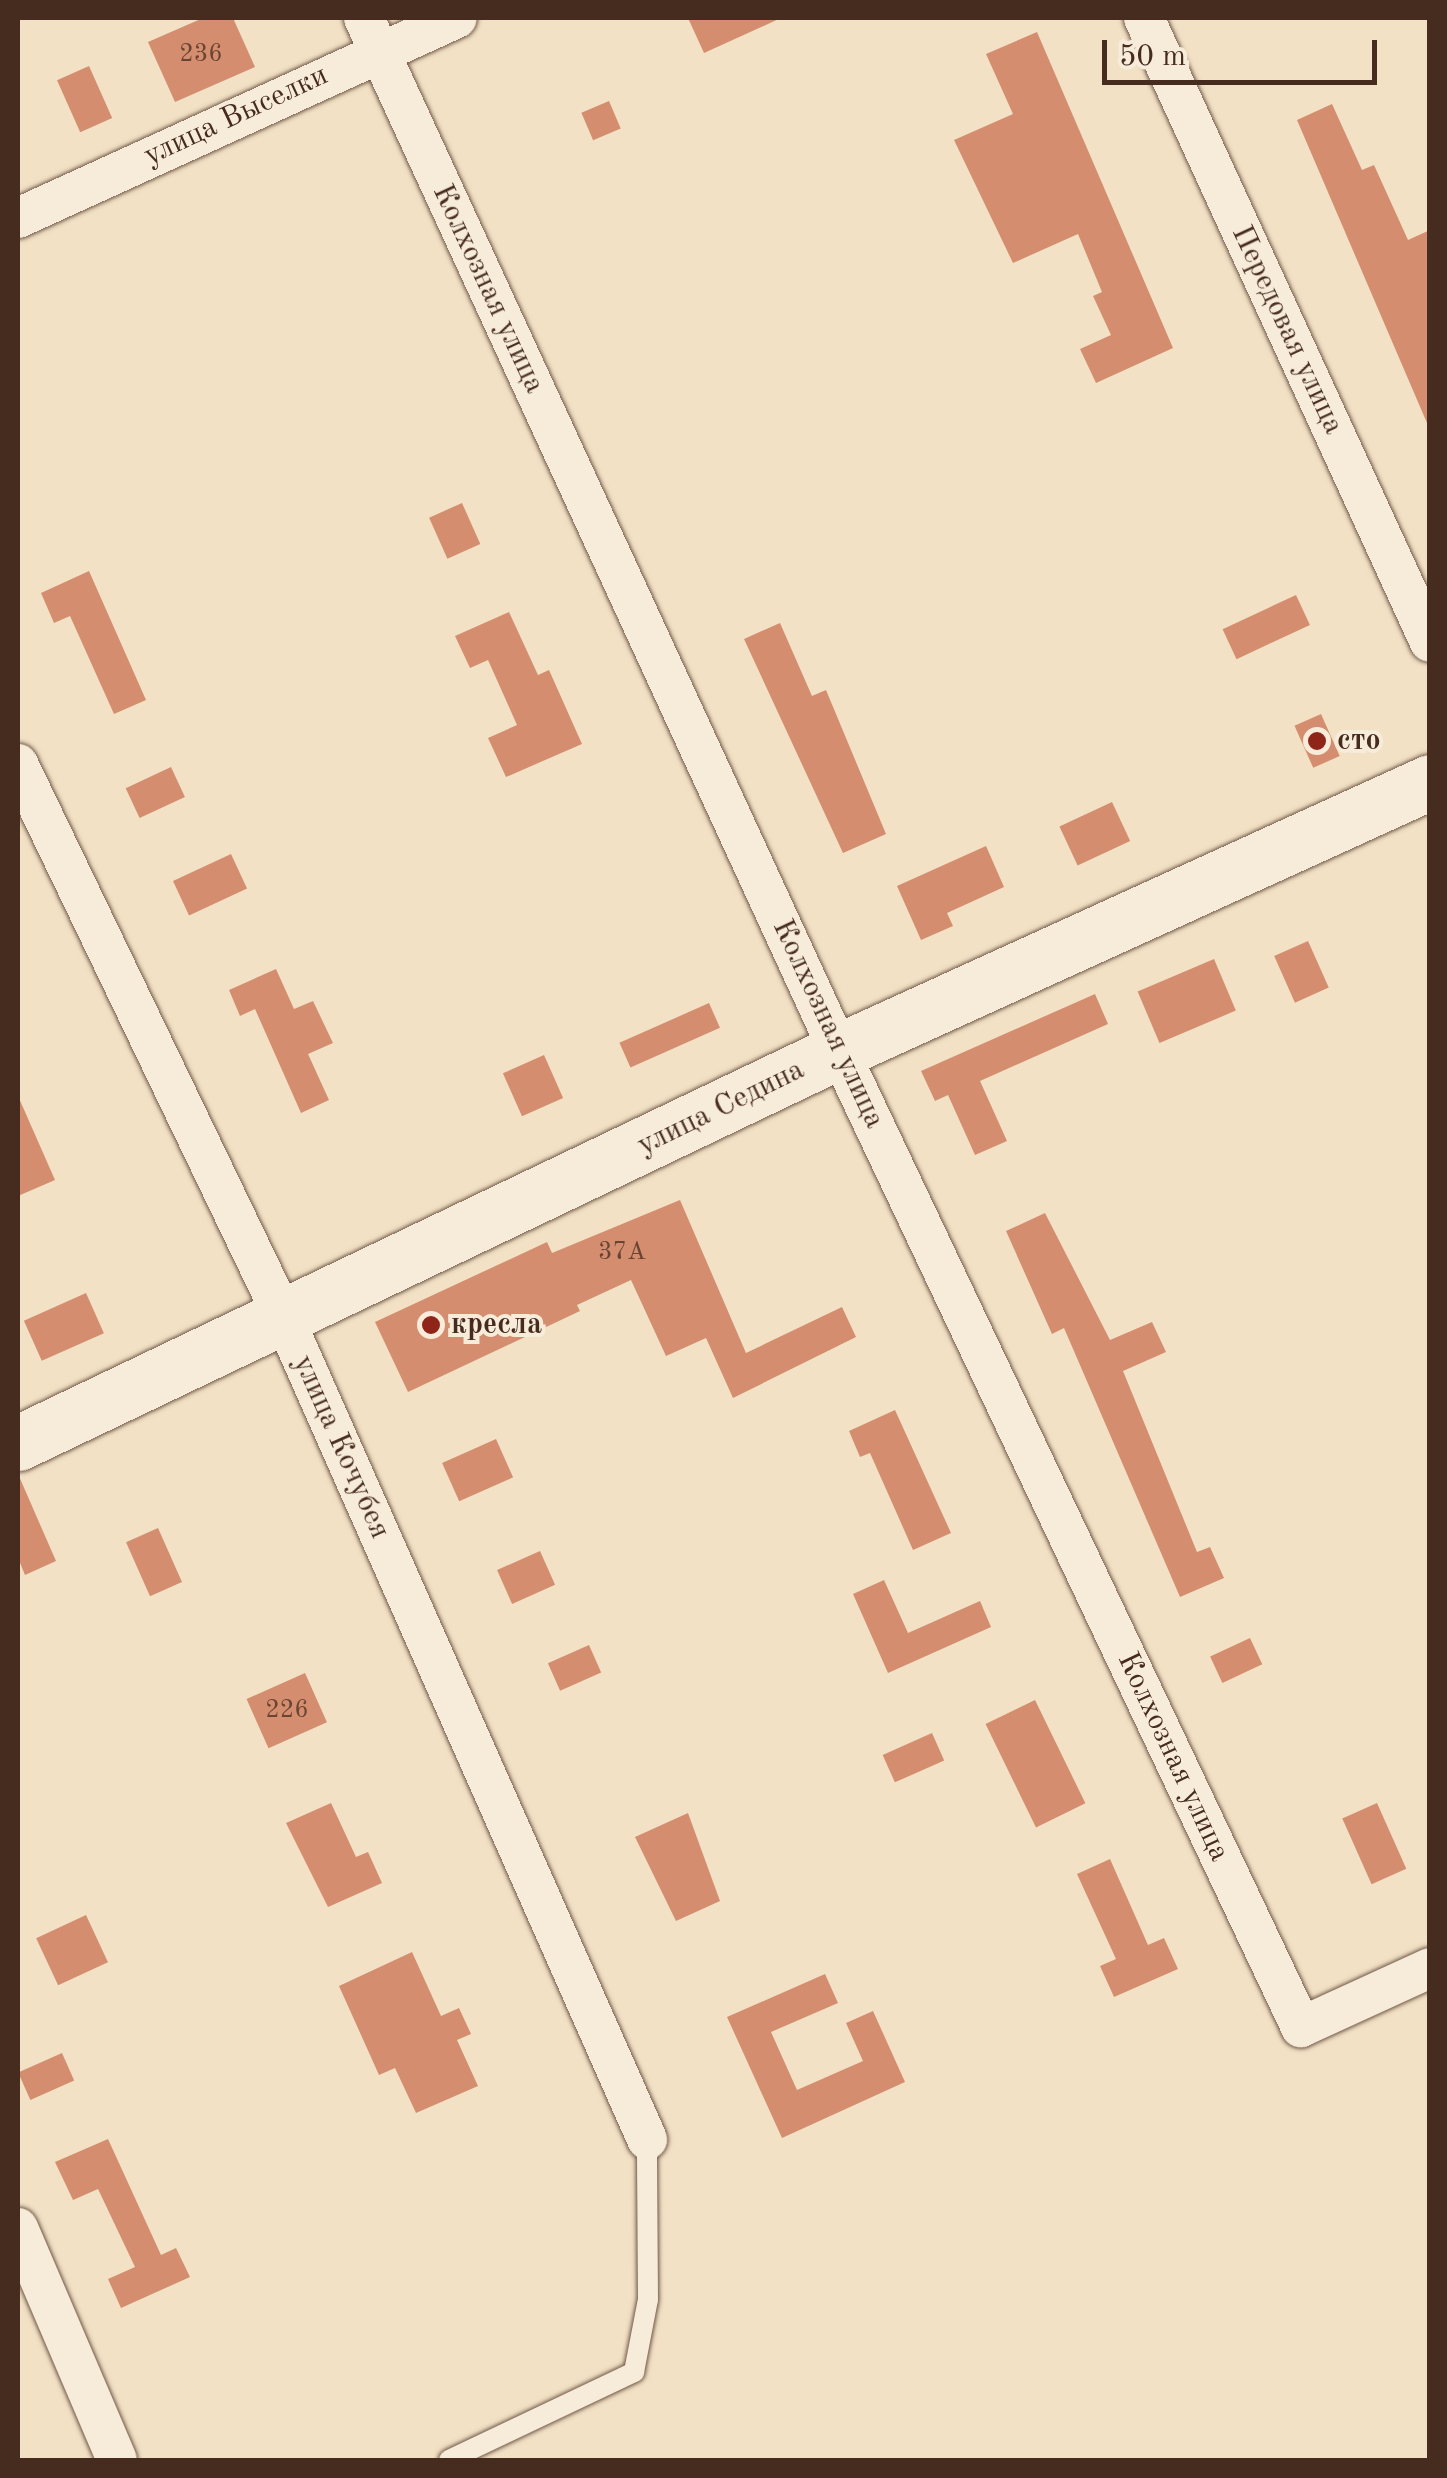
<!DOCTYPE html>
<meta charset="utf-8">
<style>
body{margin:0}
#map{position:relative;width:1447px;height:2478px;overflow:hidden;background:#f2e1c5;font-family:"Old Standard TT",serif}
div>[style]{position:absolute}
.building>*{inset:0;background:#d48e6f;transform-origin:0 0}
.roads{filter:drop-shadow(0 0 2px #715848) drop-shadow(0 0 2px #715848)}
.service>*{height:20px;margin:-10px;padding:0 10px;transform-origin:10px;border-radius:10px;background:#f7ecd9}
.minor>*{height:40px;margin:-20px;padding:0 20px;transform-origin:20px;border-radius:20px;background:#f7ecd9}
.secondary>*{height:55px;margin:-27.5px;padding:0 27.5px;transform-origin:27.5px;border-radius:27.5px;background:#f7ecd9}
.dots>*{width:28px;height:28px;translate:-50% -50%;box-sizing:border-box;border:5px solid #f7ecd9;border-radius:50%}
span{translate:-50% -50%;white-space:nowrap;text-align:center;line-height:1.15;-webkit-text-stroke:8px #f7ecd9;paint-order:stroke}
.number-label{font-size:25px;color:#6a4433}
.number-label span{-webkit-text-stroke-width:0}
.street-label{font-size:30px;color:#462b1f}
.poi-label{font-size:30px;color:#462b1f;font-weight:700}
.left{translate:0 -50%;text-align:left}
.frame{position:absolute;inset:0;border:20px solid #462b1f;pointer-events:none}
.scale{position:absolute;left:1102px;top:40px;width:275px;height:45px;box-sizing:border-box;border:5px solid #462b1f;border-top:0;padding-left:12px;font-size:30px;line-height:35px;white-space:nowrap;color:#462b1f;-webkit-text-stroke:8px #f7ecd9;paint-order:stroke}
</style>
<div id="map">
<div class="building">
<i style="clip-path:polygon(203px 18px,233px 18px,255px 67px,175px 102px,148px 42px)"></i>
<i style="clip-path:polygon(688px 18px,781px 18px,704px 53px)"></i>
<i style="clip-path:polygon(1037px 32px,1173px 348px,1096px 383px,1080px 349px,1111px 335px,1093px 296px,1102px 292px,1078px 234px,1013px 263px,954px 140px,1013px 114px,986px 54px)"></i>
<i style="left:89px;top:66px;width:57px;height:35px;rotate:66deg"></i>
<i style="left:609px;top:101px;width:30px;height:30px;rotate:67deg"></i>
<i style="clip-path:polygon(1332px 104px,1362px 170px,1374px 165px,1408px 240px,1430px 230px,1430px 430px,1297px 120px)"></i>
<i style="left:462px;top:503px;width:45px;height:36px;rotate:66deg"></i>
<i style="clip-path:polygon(89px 571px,146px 700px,114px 714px,70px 616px,54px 623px,41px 593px)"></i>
<i style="left:1296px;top:595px;width:33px;height:81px;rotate:65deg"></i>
<i style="clip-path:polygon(509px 612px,538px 675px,549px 670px,582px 744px,506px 777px,488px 738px,517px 725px,488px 660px,470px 668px,455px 636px)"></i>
<i style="clip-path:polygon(780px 623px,812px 696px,826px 690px,886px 834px,843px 853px,744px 639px)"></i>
<i style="left:1321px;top:714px;width:46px;height:29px;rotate:66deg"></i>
<i style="left:171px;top:767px;width:33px;height:50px;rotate:65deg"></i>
<i style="left:1112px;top:802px;width:43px;height:58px;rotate:65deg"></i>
<i style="clip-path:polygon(986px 846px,1004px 887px,947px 913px,953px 926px,921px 940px,897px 886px)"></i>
<i style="left:231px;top:854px;width:38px;height:64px;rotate:65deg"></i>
<i style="left:1308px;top:941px;width:51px;height:37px;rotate:66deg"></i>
<i style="left:1214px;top:959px;width:56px;height:83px;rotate:67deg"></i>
<i style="clip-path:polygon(276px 969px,294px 1009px,313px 1001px,333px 1043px,308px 1054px,329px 1100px,301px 1113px,255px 1009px,240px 1016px,229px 990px)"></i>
<i style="clip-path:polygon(1095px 994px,1108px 1024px,980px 1081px,1007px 1141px,975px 1155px,948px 1095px,935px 1101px,921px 1071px)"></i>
<i style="left:709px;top:1003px;width:27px;height:98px;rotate:66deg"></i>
<i style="left:544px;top:1055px;width:47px;height:45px;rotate:66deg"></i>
<i style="clip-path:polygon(18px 1096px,55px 1180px,18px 1196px)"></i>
<i style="clip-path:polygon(680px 1200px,746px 1353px,842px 1307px,856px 1337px,733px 1398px,706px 1338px,666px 1356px,631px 1280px,577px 1305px,580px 1311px,408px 1392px,375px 1322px,547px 1242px,552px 1253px)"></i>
<i style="clip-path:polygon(1045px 1213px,1110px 1340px,1152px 1322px,1166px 1352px,1123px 1371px,1197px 1552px,1210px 1547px,1224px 1578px,1180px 1597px,1064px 1328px,1052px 1334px,1006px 1231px)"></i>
<i style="left:86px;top:1293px;width:44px;height:68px;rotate:66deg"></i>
<i style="clip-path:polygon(895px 1410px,951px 1533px,913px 1550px,870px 1453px,860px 1457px,849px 1431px)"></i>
<i style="left:496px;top:1439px;width:42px;height:59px;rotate:66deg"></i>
<i style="clip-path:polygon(18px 1474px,56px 1561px,25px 1575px,18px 1558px)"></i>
<i style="left:158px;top:1528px;width:59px;height:35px;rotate:66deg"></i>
<i style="left:540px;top:1551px;width:37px;height:47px;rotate:66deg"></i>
<i style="clip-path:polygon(884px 1580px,908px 1633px,980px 1601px,991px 1627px,888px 1673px,853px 1594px)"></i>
<i style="left:1250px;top:1638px;width:29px;height:44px;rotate:65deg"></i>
<i style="left:589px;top:1645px;width:30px;height:45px;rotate:66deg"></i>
<i style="left:305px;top:1673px;width:54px;height:64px;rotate:66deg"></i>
<i style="left:1035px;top:1700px;width:115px;height:55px;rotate:64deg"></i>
<i style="left:932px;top:1733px;width:30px;height:54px;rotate:66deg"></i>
<i style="clip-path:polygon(331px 1803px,356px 1857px,368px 1852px,382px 1883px,328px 1907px,286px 1823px)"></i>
<i style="left:1377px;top:1803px;width:72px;height:38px;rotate:66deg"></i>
<i style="clip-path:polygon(688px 1813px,720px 1901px,676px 1921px,635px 1837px)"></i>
<i style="clip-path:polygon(1110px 1859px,1148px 1945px,1164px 1938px,1178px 1969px,1114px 1997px,1100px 1966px,1116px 1959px,1077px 1874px)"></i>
<i style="left:86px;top:1915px;width:52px;height:55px;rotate:65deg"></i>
<i style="clip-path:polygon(412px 1952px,441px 2016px,459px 2008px,471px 2034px,457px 2040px,478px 2086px,416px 2113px,395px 2068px,379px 2075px,339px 1986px)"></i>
<i style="clip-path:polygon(825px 1974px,838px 2003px,771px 2032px,797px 2090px,863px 2061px,846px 2023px,873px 2011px,905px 2082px,782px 2138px,727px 2017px)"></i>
<i style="left:62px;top:2053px;width:30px;height:48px;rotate:66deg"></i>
<i style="clip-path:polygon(108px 2139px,161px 2255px,176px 2248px,190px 2277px,121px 2308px,108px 2279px,135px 2267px,98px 2189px,73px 2200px,55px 2162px)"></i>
</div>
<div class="roads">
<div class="service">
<i style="left:449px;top:2460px;width:205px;rotate:-25.4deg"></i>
<i style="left:634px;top:2372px;width:74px;rotate:-79.1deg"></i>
<i style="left:648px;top:2299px;width:160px;rotate:-90.4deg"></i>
</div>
<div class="minor">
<i style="left:364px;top:18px;width:1137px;rotate:65.31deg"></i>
<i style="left:839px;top:1051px;width:1080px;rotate:64.67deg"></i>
<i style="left:1301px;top:2027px;width:142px;rotate:-24.6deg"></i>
<i style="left:1144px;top:18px;width:686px;rotate:65.38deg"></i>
<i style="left:18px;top:218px;width:482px;rotate:-24.5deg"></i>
<i style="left:18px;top:764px;width:615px;rotate:64.35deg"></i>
<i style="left:284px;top:1318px;width:898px;rotate:66.15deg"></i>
<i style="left:18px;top:2228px;width:252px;rotate:66.9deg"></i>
</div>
<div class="secondary">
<i style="left:18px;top:1443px;width:910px;rotate:-25.52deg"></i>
<i style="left:839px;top:1051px;width:649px;rotate:-24.47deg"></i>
</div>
</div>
<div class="dots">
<i style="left:1317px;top:741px;background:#8f2418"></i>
<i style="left:431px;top:1325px;background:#8f2418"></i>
</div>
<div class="number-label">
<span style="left:201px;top:55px">236</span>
<span style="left:622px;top:1253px">37А</span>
<span style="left:287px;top:1711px">226</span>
</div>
<div class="street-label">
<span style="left:236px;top:116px;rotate:-25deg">улица Выселки</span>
<span style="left:488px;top:289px;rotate:65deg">Колхозная улица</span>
<span style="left:1287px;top:330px;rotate:65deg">Передовая улица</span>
<span style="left:828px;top:1024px;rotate:65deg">Колхозная улица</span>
<span style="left:721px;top:1108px;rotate:-26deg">улица Седина</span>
<span style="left:341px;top:1447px;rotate:66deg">улица Кочубея</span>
<span style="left:1173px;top:1757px;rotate:65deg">Колхозная улица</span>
</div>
<div class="poi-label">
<span class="left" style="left:1337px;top:741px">сто</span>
<span class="left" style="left:451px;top:1325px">кресла</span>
</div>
<div class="frame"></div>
<div class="scale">50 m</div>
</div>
